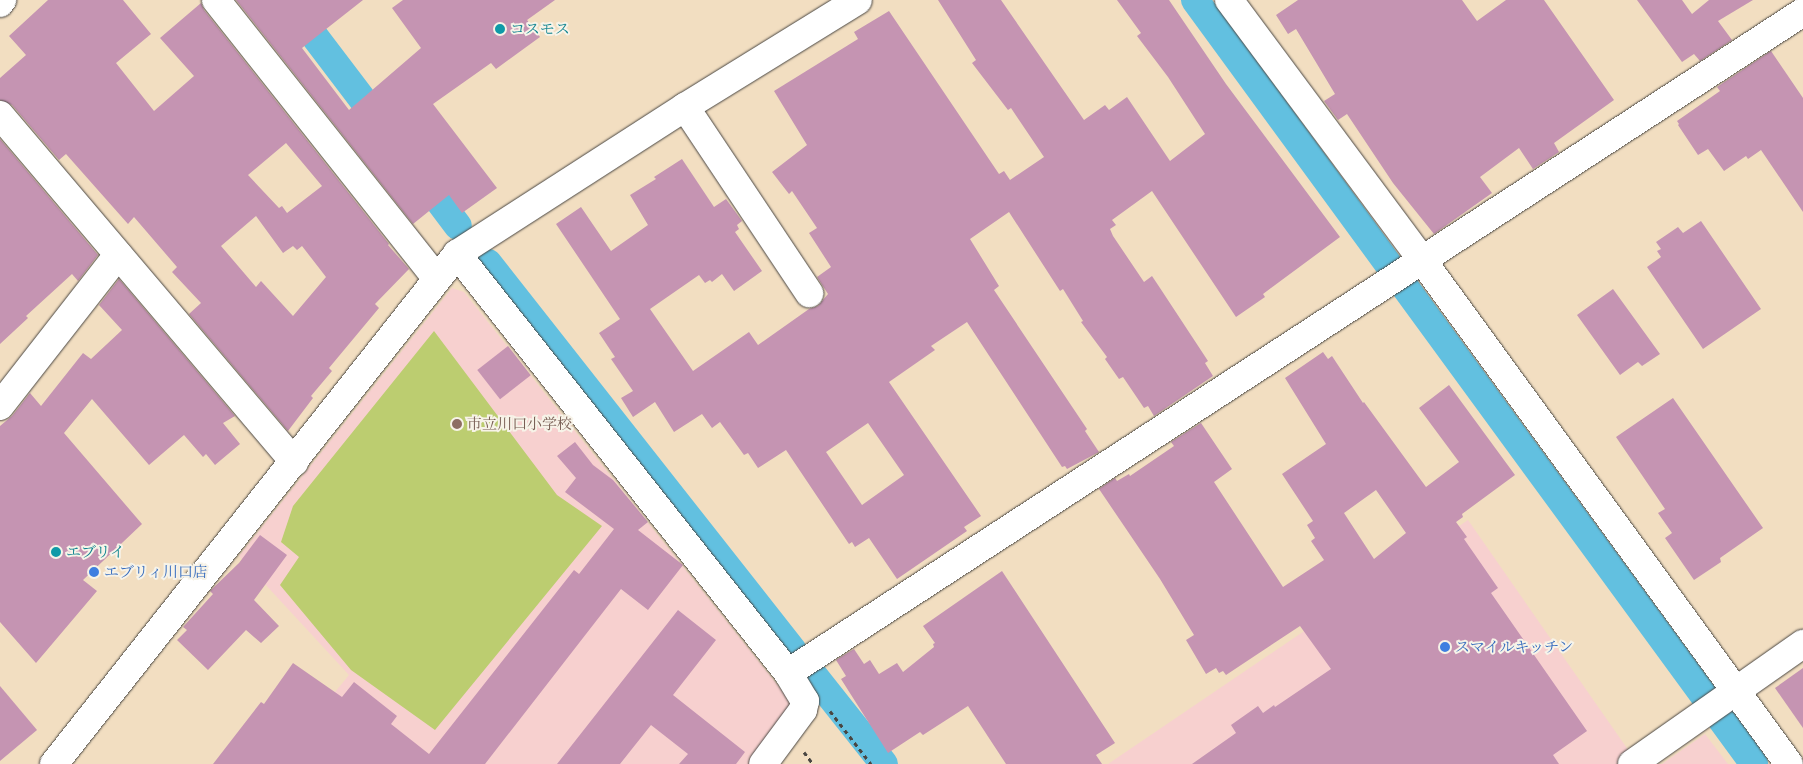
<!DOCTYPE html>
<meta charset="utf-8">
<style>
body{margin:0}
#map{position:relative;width:1803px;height:764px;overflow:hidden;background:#f2dec1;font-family:"Gentium Book Plus","Noto Serif JP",serif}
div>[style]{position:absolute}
.built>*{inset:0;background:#f7d0cf}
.green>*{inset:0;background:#bccd70}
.canal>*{height:28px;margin:-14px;padding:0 14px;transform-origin:14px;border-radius:14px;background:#62c0e0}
.building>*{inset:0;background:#c594b2;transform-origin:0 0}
.path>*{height:3px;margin-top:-1.5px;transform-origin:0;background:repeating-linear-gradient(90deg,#494642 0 4px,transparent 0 8px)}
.roads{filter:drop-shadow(0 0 1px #494642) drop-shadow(0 0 1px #494642)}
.minor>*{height:28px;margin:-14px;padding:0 14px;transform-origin:14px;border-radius:14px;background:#fff}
.dots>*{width:14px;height:14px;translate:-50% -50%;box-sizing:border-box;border:2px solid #f7f3e8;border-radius:50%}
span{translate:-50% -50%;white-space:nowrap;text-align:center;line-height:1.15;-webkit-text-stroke:4px #f7f3e8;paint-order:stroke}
.culture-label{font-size:15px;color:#0d838f}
.left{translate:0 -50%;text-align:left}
.education-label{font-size:15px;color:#785e54}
.shop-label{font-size:15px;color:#366cbe}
</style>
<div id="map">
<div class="built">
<i style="clip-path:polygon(452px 288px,464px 292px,791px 702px,782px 726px,752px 764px,276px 764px,349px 675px,239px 556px)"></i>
<i style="clip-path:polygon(1468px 520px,1638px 764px,1108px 764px)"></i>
<i style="clip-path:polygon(1705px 734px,1728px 764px,1662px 764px)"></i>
</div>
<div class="green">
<i style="clip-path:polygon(434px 331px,557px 495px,602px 526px,435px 730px,351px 670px,280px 585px,299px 557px,281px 542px,293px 506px)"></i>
</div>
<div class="canal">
<i style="left:287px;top:0;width:162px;rotate:52.8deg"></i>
<i style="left:1195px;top:0;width:947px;rotate:53.81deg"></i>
<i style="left:418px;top:173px;width:66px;rotate:53deg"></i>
<i style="left:488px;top:263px;width:493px;rotate:51.8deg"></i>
<i style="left:815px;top:677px;width:111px;rotate:51.6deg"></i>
</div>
<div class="building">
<i style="clip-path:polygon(evenodd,48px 0,123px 0,151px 34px,116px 63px,154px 111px,194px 76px,160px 38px,201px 3px,204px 10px,389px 244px,388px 245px,409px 269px,375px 304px,379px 308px,329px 368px,332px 371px,311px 396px,313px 398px,288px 431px,189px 314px,201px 303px,172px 272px,177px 267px,134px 217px,128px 224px,66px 154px,59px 160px,12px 105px,0 100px,0 78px,26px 55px,9px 36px,48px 0,286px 143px,322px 186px,287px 213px,282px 206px,279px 208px,248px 175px,286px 143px,48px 0,256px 216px,283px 253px,293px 246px,297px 250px,302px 246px,326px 277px,293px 316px,261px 281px,256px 287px,221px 246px,256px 216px)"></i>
<i style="clip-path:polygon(236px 0,363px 0,302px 48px,349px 110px,421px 48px,392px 8px,403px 0,555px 0,527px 20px,540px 37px,496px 69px,491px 63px,433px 104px,497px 188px,462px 213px,449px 195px,413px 224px)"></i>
<i style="clip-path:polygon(evenodd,938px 0,1001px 0,1084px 120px,1105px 105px,1109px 110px,1127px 97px,1170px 161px,1205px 134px,1168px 77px,1137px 36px,1141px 33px,1117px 0,1169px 0,1226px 84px,1340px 237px,1263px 294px,1265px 297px,1236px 317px,1152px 191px,1112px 220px,1116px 225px,1110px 229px,1113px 236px,1144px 282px,1152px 276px,1160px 288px,1208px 361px,1205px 363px,1213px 376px,1154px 416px,1148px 406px,1144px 408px,1123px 377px,1119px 379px,1105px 359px,1107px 357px,1081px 322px,1083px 321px,1063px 289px,1060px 291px,1009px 212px,970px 239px,999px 286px,994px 290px,1087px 429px,1085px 431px,1099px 452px,1067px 469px,1065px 466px,1062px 467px,967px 322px,931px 346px,935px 350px,889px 382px,981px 516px,964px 527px,967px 531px,897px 579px,869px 538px,855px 547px,852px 542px,849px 544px,786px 450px,758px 468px,748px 453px,744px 455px,720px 422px,712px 428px,702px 414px,674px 432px,655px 402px,633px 417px,621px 398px,633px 391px,611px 359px,615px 357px,599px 333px,620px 319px,556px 224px,581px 207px,611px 251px,648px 225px,630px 195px,656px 179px,654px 177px,682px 159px,714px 207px,726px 199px,742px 221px,737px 225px,739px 229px,735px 232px,762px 271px,734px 291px,722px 274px,712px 282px,710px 280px,705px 283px,699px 275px,650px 309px,693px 371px,749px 332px,758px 345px,809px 309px,818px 306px,828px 294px,817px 277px,831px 267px,809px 233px,817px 228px,792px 191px,789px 194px,772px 172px,807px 145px,774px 91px,858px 39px,854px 32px,889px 11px,999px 174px,1004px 171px,1010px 180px,1044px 157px,1011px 108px,1008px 110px,972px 63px,976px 60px,938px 0,868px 423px,904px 475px,862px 505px,826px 452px,868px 423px)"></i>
<i style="clip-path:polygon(1298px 0,1462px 0,1477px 21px,1506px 0,1544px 0,1614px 100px,1554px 143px,1559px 152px,1533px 169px,1519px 148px,1480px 177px,1492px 193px,1434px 234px,1393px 183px,1347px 114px,1338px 120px,1324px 101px,1335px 94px,1296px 29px,1288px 34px,1276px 15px)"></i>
<i style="clip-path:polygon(1637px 0,1682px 0,1692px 14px,1709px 0,1753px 0,1718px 21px,1732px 40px,1700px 61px,1694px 54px,1682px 62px)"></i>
<i style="clip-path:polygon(1771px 51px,1803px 98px,1803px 212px,1761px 150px,1748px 159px,1746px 156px,1724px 171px,1708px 149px,1698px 155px,1678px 125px,1679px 124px,1677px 121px,1720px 91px,1717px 87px)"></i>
<i style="clip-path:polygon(0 139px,98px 255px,78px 281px,72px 274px,26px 316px,28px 318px,0 344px)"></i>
<i style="clip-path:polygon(1701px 221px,1761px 309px,1703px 349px,1647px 267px,1661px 257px,1657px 251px,1661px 249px,1656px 242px,1678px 227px,1683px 233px)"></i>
<i style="clip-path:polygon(119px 279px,235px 416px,223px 423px,240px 444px,215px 465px,206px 454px,203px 457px,184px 435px,149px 465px,92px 399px,64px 433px,142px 524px,83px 580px,97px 591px,36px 663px,0 622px,0 426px,12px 416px,30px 393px,41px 406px,83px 353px,91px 359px,122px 330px,99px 305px)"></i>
<i style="clip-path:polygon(1613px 289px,1660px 354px,1642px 366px,1638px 362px,1620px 375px,1577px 315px)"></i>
<i style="left:508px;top:346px;width:37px;height:39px;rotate:52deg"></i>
<i style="clip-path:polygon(evenodd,1323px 352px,1328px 359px,1332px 356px,1363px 403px,1364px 402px,1426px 487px,1459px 462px,1419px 408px,1449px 385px,1515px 475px,1462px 514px,1463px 517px,1456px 522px,1467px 537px,1464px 539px,1498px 588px,1491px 593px,1587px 731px,1553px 755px,1559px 764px,1192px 764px,1236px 733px,1231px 725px,1258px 706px,1263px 713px,1274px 705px,1275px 707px,1331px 669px,1300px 626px,1226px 675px,1223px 671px,1219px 673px,1216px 668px,1206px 674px,1186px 640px,1194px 635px,1160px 579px,1099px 489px,1115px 478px,1117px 481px,1129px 474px,1130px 476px,1174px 446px,1171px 442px,1201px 423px,1232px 469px,1214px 482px,1283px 587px,1324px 560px,1311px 541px,1315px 538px,1307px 525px,1313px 521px,1282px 474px,1326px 444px,1285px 378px,1323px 352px,1376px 490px,1406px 533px,1374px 559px,1344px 513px,1376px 490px)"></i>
<i style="clip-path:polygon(1673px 398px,1763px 528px,1720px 558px,1721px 562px,1694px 580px,1665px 538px,1672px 533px,1658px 513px,1665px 509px,1616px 437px)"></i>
<i style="clip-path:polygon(575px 442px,593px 465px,613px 480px,648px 522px,638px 530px,683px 565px,648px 610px,621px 589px,485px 764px,213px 764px,261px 702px,264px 704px,293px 663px,342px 697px,354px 682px,397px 716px,391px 724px,429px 754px,574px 570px,579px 574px,614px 529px,565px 492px,576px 478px,557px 456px)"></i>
<i style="clip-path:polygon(260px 535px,287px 555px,254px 600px,279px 626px,261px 643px,246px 630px,208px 670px,177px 640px,187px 630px,183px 627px,213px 594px,210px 591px,239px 563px)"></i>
<i style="clip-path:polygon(1002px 571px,1115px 743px,1096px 755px,1102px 764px,1006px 764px,968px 706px,923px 735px,920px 732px,888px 753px,841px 679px,846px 676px,836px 660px,854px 649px,864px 664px,870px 660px,879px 674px,897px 663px,903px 672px,934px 647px,933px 644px,935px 643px,923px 626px)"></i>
<i style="clip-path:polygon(678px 610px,716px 640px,673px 695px,745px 752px,736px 764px,679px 764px,688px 754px,651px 725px,620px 764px,557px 764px)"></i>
<i style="clip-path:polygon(1803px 668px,1803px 728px,1775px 688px)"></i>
<i style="clip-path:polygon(0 686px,37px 730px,0 761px)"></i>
</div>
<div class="path">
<i style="left:830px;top:711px;width:67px;rotate:52.3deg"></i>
<i style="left:804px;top:752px;width:15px;rotate:53deg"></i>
</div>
<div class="roads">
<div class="minor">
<i style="left:216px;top:0;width:355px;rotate:51.6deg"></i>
<i style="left:1229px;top:0;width:324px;rotate:53.4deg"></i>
<i style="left:1422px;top:260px;width:623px;rotate:53.94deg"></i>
<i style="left:0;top:3px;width:4px;rotate:-56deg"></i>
<i style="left:685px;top:107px;width:224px;rotate:56.3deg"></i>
<i style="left:0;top:115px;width:455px;rotate:49.7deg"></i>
<i style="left:457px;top:254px;width:534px;rotate:51.69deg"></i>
<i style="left:788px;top:673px;width:33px;rotate:59deg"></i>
<i style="left:805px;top:701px;width:9px;rotate:103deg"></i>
<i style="left:803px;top:710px;width:67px;rotate:126.5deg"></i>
<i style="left:0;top:406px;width:192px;rotate:-52deg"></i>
<i style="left:788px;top:673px;width:1211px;rotate:-33.07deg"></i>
<i style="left:54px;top:764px;width:650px;rotate:-51.68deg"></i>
<i style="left:457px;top:254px;width:271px;rotate:-32.8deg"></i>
<i style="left:685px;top:107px;width:203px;rotate:-31.7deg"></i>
<i style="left:1632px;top:764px;width:209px;rotate:-35.1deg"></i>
</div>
</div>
<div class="dots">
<i style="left:500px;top:29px;background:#0f9aa8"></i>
<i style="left:457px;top:424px;background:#8d6e63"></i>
<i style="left:56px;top:552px;background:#0f9aa8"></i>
<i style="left:94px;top:572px;background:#3f7fe0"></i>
<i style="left:1445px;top:647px;background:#3f7fe0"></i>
</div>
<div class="culture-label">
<span class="left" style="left:510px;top:29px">コスモス</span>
<span class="left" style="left:66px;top:552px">エブリイ</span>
</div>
<div class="education-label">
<span class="left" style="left:467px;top:424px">市立川口小学校</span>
</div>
<div class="shop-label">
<span class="left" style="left:104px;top:572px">エブリィ川口店</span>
<span class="left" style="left:1455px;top:647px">スマイルキッチン</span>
</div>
</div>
